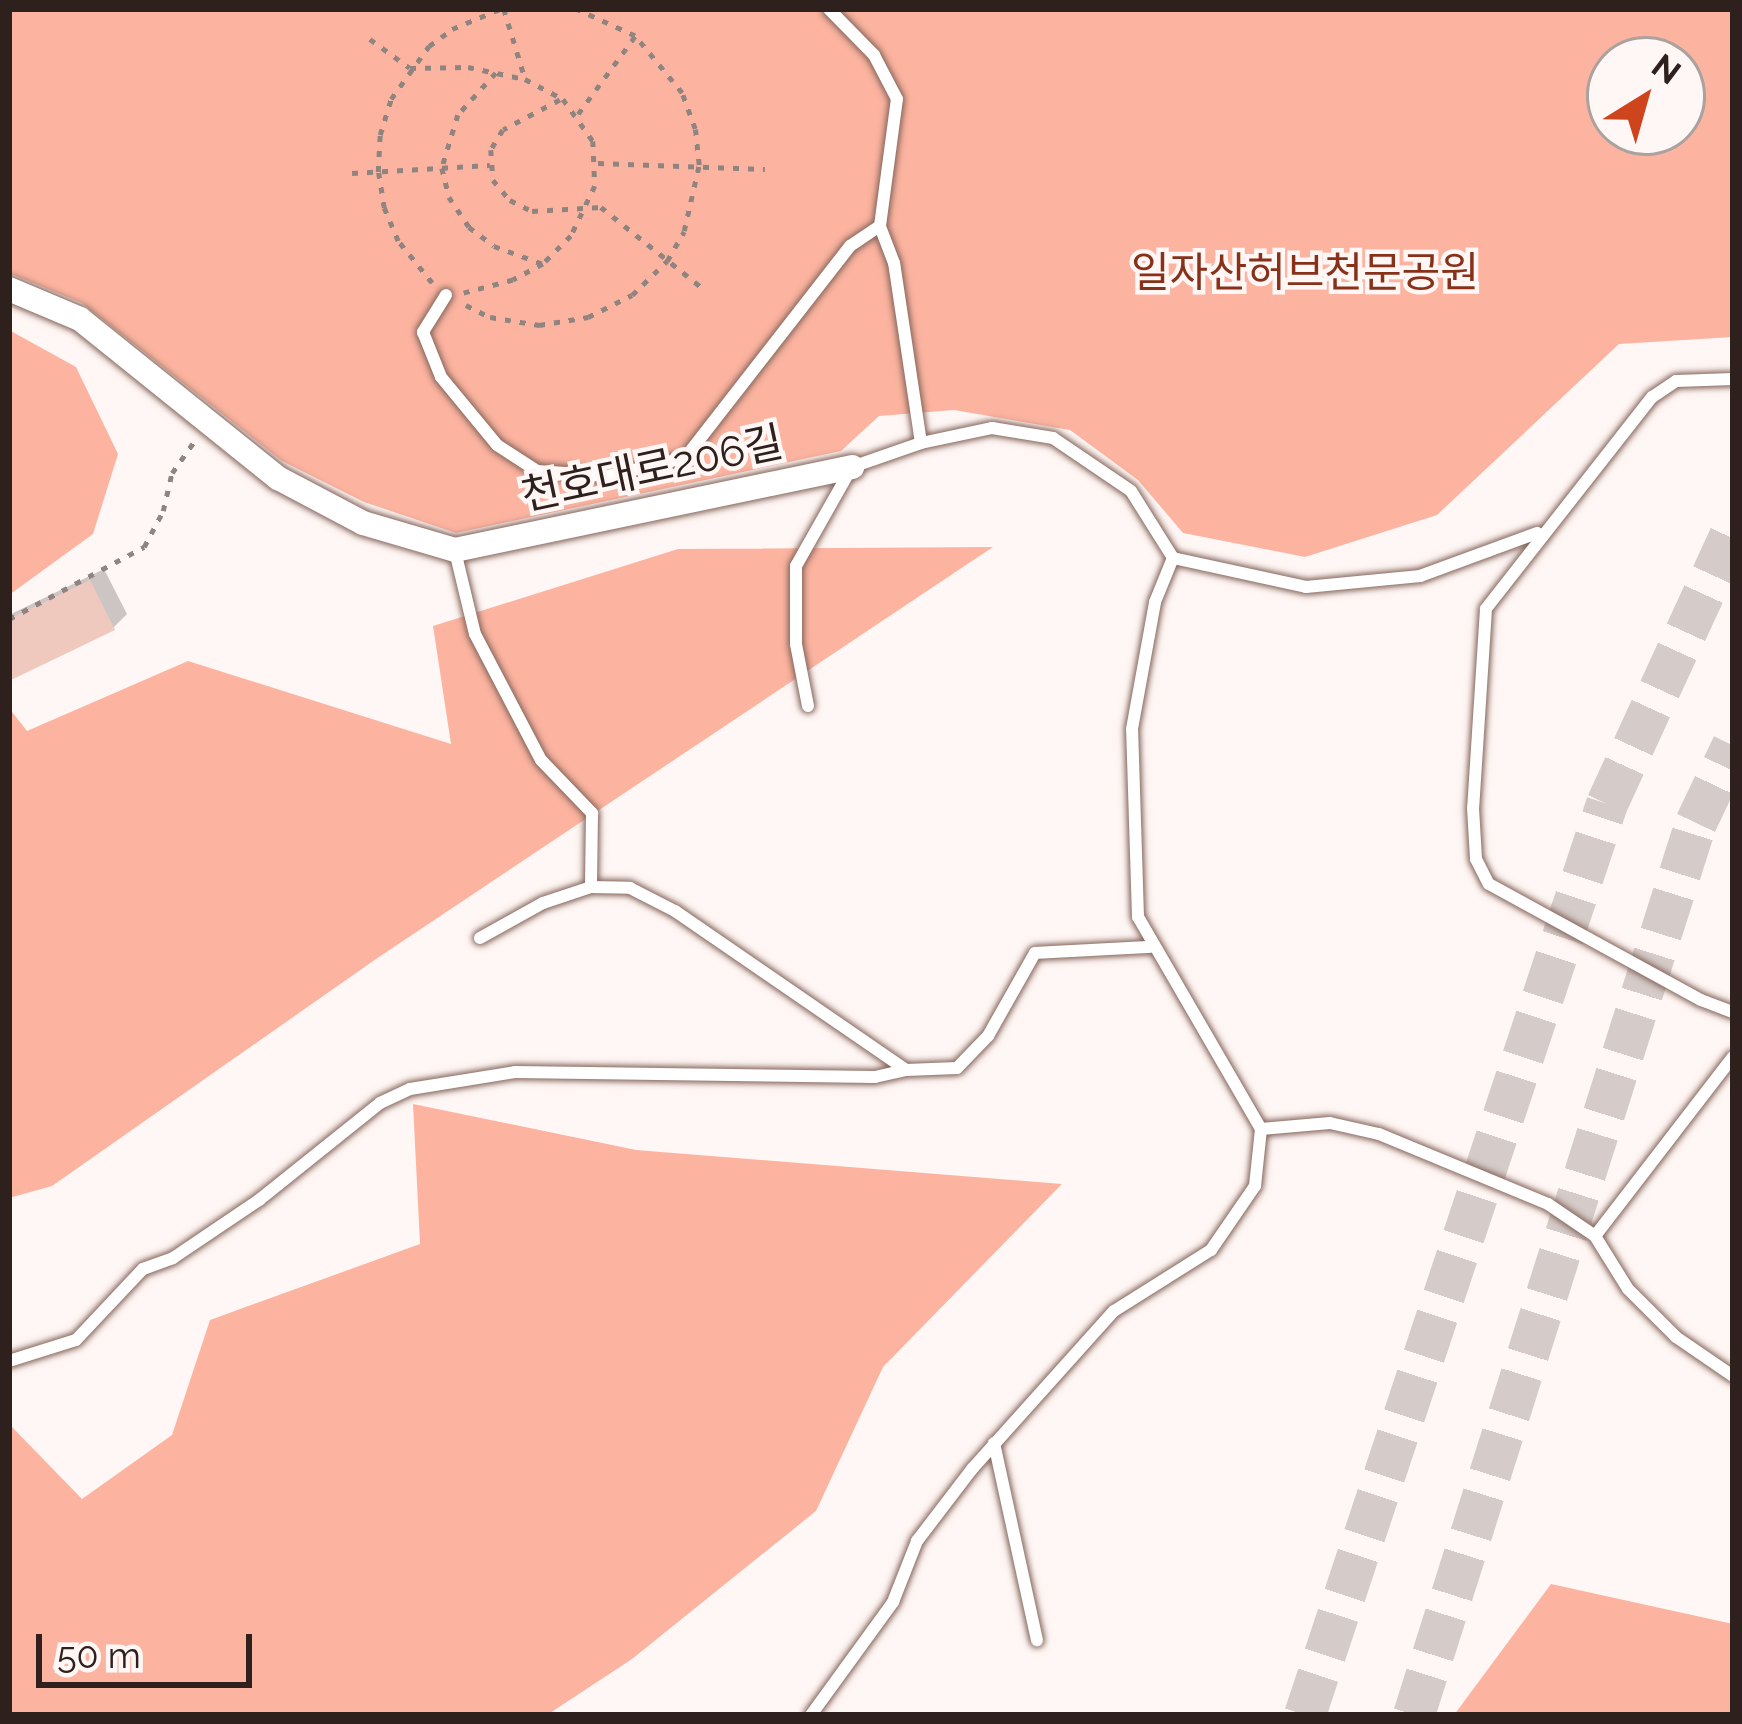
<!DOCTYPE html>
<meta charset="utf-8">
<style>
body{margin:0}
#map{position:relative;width:1742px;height:1724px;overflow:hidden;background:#fff7f5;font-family:Raleway,"Noto Sans KR",sans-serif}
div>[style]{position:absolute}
.green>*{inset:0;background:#fcb4a0}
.shadow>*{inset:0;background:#0003}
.building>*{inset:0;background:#efc9be}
.motorway-tunnel>*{height:42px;margin-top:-21px;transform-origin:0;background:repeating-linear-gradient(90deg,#d5ccca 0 42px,transparent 0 63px)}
.path>*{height:4.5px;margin-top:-2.25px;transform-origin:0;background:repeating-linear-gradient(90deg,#908481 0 6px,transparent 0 15px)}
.roads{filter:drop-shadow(0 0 3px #86655b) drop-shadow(0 0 3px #86655b)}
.service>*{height:12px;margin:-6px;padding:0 6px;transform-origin:6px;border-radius:6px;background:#fff}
.minor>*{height:24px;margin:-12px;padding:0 12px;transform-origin:12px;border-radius:12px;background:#fff}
span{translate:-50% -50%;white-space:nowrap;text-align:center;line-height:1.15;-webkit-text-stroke:9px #fff7f5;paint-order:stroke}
.park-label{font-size:42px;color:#883119}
.street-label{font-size:42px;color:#2e201c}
.frame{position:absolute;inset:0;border:12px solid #2e201c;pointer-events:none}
.north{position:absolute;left:1586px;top:36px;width:120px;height:120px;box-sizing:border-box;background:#fff7f5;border:3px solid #aba19e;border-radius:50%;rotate:37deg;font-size:33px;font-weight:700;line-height:48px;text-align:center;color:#2e201c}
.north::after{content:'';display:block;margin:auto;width:42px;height:54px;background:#ce451d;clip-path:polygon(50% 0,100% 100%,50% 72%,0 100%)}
.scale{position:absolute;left:36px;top:1634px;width:216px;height:54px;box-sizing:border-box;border:6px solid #2e201c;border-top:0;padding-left:15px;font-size:36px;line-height:42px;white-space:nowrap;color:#2e201c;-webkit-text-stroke:9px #fff7f5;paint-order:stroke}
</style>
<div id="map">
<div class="green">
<i style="clip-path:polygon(evenodd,9px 9px,1733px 9px,1733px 337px,1619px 344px,1437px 515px,1305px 557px,1183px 533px,1138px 480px,1070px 430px,954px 410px,879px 416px,841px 451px,456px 533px,364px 502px,282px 461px,82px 303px,9px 273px,9px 9px,1610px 60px,1682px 60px,1682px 132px,1610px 132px,1610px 60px)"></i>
<i style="clip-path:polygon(9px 330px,76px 367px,118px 454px,93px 534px,9px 595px)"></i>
<i style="clip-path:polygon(993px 547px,376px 959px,52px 1186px,9px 1198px,9px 708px,27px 731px,188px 661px,451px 744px,433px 626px,678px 549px)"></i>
<i style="clip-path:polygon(413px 1104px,636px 1150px,1062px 1184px,883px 1367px,816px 1511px,632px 1659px,547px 1715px,9px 1715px,12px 1427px,82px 1499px,172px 1435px,210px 1320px,420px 1244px)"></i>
<i style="clip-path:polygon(1551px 1584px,1733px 1624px,1733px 1715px,1454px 1715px)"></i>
</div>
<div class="shadow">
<i style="clip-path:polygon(104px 569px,127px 614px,113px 628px,9px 678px,9px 615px)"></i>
</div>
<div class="building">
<i style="clip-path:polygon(90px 580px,115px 630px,9px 681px,9px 619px)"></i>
</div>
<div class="motorway-tunnel">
<i style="left:1305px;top:1715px;width:960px;rotate:-71.66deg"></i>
<i style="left:1607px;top:804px;width:302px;rotate:-65.3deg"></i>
<i style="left:1414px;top:1715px;width:936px;rotate:-72.46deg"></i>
<i style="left:1696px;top:823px;width:86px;rotate:-64.6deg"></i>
</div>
<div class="path">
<i style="left:504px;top:9px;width:72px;rotate:73.1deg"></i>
<i style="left:370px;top:39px;width:49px;rotate:35.9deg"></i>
<i style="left:410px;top:68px;width:58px;rotate:-1deg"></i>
<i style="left:468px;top:67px;width:58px;rotate:11.9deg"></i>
<i style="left:525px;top:79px;width:43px;rotate:27.8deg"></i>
<i style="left:563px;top:99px;width:52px;rotate:54.5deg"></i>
<i style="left:593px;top:141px;width:45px;rotate:87.5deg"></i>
<i style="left:595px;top:186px;width:55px;rotate:115.6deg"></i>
<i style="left:571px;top:236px;width:40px;rotate:135deg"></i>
<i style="left:543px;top:264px;width:34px;rotate:152deg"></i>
<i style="left:513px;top:280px;width:51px;rotate:165.1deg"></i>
<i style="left:496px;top:73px;width:57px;rotate:132.1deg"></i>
<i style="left:458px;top:115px;width:55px;rotate:106.8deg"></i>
<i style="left:442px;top:168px;width:30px;rotate:76deg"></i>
<i style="left:449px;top:197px;width:36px;rotate:56deg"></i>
<i style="left:469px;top:227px;width:31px;rotate:37deg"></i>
<i style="left:494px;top:246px;width:52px;rotate:20.2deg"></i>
<i style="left:560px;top:100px;width:64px;rotate:152.2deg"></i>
<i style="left:503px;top:130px;width:23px;rotate:121deg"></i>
<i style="left:491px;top:150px;width:30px;rotate:86deg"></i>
<i style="left:493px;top:180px;width:26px;rotate:50deg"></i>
<i style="left:510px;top:200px;width:25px;rotate:27deg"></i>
<i style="left:532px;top:211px;width:69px;rotate:-3.3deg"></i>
<i style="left:601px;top:207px;width:133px;rotate:38.6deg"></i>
<i style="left:578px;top:114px;width:97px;rotate:-53.8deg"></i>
<i style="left:598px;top:163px;width:167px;rotate:2.1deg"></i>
<i style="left:352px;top:173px;width:138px;rotate:-3.3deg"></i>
<i style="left:432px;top:283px;width:54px;rotate:-129deg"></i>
<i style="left:398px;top:241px;width:36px;rotate:-113deg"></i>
<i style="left:384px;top:208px;width:36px;rotate:-99deg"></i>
<i style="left:378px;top:172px;width:37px;rotate:-87deg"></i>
<i style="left:380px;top:135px;width:38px;rotate:-73deg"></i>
<i style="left:391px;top:99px;width:65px;rotate:-54.4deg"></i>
<i style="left:429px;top:46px;width:29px;rotate:-36deg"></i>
<i style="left:452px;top:29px;width:52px;rotate:-22.6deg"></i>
<i style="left:466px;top:305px;width:27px;rotate:27deg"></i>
<i style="left:490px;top:317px;width:50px;rotate:9.3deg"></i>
<i style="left:539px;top:325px;width:50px;rotate:-9.3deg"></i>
<i style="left:588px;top:317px;width:49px;rotate:-26.6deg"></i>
<i style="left:632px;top:295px;width:49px;rotate:-44.2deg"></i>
<i style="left:667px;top:261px;width:34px;rotate:-60deg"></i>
<i style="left:684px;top:231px;width:68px;rotate:-77.2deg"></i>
<i style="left:699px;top:165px;width:36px;rotate:-96deg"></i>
<i style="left:695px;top:129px;width:38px;rotate:-110deg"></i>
<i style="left:682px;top:93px;width:74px;rotate:-129.5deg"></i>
<i style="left:635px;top:36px;width:65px;rotate:-155.4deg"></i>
<i style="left:9px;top:619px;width:153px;rotate:-28.1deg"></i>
<i style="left:144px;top:547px;width:41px;rotate:-62.2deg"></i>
<i style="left:163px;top:511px;width:39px;rotate:-77deg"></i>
<i style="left:172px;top:473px;width:39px;rotate:-55deg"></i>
</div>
<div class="roads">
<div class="service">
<i style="left:446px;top:295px;width:44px;rotate:121.9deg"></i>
<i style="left:423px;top:332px;width:48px;rotate:68.2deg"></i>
<i style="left:441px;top:377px;width:88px;rotate:50.5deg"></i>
<i style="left:497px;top:445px;width:48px;rotate:33deg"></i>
<i style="left:537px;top:471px;width:70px;rotate:4.1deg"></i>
<i style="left:607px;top:476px;width:80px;rotate:-13deg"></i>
<i style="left:685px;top:458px;width:269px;rotate:-52.1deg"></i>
<i style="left:850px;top:246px;width:36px;rotate:-34deg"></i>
<i style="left:1733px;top:379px;width:57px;rotate:178deg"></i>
<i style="left:1676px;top:381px;width:29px;rotate:146deg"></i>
<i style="left:1652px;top:397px;width:269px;rotate:128.1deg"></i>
<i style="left:1486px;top:609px;width:199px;rotate:93.7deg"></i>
<i style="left:1473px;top:808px;width:51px;rotate:86.6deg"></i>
<i style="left:1476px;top:859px;width:28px;rotate:63deg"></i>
<i style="left:1489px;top:884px;width:242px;rotate:28.7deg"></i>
<i style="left:1701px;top:1000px;width:34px;rotate:21deg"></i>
<i style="left:921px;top:443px;width:73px;rotate:-11.9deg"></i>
<i style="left:992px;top:428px;width:62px;rotate:9.3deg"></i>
<i style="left:1053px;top:438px;width:94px;rotate:34.2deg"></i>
<i style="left:1131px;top:491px;width:79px;rotate:57.9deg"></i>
<i style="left:1173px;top:558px;width:136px;rotate:12.3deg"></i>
<i style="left:1306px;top:587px;width:115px;rotate:-5.5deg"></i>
<i style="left:1420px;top:576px;width:125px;rotate:-20.2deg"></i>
<i style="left:455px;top:551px;width:85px;rotate:76.5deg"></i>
<i style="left:475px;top:634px;width:142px;rotate:62.4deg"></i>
<i style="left:541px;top:760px;width:74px;rotate:46.1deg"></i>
<i style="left:592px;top:813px;width:74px;rotate:90.8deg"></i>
<i style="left:808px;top:706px;width:63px;rotate:-101deg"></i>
<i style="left:796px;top:644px;width:78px;rotate:-90deg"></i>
<i style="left:796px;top:566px;width:114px;rotate:-60.5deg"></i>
<i style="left:852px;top:467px;width:73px;rotate:-19.2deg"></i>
<i style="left:921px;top:443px;width:182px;rotate:-98.5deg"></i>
<i style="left:894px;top:263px;width:40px;rotate:-111deg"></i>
<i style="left:880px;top:226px;width:128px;rotate:-82.4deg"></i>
<i style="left:897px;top:99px;width:50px;rotate:-117.6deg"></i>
<i style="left:874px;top:55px;width:64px;rotate:-134.4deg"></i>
<i style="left:480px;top:938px;width:72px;rotate:-29.1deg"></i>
<i style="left:543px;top:903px;width:51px;rotate:-18.4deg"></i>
<i style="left:591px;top:887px;width:39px;rotate:1deg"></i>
<i style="left:630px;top:888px;width:51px;rotate:27.1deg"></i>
<i style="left:675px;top:911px;width:280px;rotate:34.5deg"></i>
<i style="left:906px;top:1070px;width:51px;rotate:-2.2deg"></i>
<i style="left:957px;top:1068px;width:45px;rotate:-45.9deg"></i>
<i style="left:988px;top:1036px;width:95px;rotate:-60.5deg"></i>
<i style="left:1035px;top:953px;width:116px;rotate:-3deg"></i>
<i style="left:1261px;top:1129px;width:69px;rotate:-5deg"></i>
<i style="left:1330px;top:1123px;width:50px;rotate:12.7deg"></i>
<i style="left:1379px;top:1134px;width:183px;rotate:22.5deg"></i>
<i style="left:1548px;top:1204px;width:57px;rotate:34.2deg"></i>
<i style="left:1595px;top:1236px;width:62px;rotate:58.1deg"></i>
<i style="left:1628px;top:1289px;width:68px;rotate:45deg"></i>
<i style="left:1676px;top:1337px;width:69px;rotate:34.4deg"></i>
<i style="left:1595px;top:1236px;width:226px;rotate:-52.4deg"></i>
<i style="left:9px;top:1361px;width:70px;rotate:-17.4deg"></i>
<i style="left:76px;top:1340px;width:98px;rotate:-46.7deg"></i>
<i style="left:143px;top:1269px;width:32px;rotate:-20deg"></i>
<i style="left:173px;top:1258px;width:104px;rotate:-34deg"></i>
<i style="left:259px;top:1200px;width:155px;rotate:-38.7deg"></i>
<i style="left:380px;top:1103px;width:33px;rotate:-25deg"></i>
<i style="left:410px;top:1089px;width:106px;rotate:-9.2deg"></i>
<i style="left:515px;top:1072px;width:360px;rotate:0.8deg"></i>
<i style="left:875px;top:1077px;width:32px;rotate:-13deg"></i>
<i style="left:994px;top:1443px;width:202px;rotate:77.7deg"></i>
<i style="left:811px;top:1715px;width:140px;rotate:-54deg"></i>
<i style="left:893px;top:1602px;width:66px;rotate:-68.5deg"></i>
<i style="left:917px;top:1541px;width:91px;rotate:-52.6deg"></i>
<i style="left:972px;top:1469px;width:212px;rotate:-48.1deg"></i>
<i style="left:1114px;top:1311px;width:115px;rotate:-32.2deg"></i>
<i style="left:1211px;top:1250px;width:78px;rotate:-55.5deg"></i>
<i style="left:1255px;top:1186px;width:57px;rotate:-84deg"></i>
<i style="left:1261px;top:1129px;width:245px;rotate:-120.1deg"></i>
<i style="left:1138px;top:917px;width:188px;rotate:-91.8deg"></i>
<i style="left:1132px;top:729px;width:129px;rotate:-79.7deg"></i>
<i style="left:1155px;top:602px;width:48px;rotate:-67.8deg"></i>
</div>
<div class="minor">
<i style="left:9px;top:289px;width:77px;rotate:22.9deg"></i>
<i style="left:80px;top:319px;width:254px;rotate:38.8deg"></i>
<i style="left:278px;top:478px;width:96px;rotate:27.9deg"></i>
<i style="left:363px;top:523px;width:96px;rotate:16.4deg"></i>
<i style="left:455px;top:550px;width:406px;rotate:-11.8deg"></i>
</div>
</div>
<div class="park-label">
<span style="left:1305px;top:273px">일자산허브천문공원</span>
</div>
<div class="street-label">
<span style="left:652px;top:469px;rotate:-12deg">천호대로206길</span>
</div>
<div class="frame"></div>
<div class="north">N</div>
<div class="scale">50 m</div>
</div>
